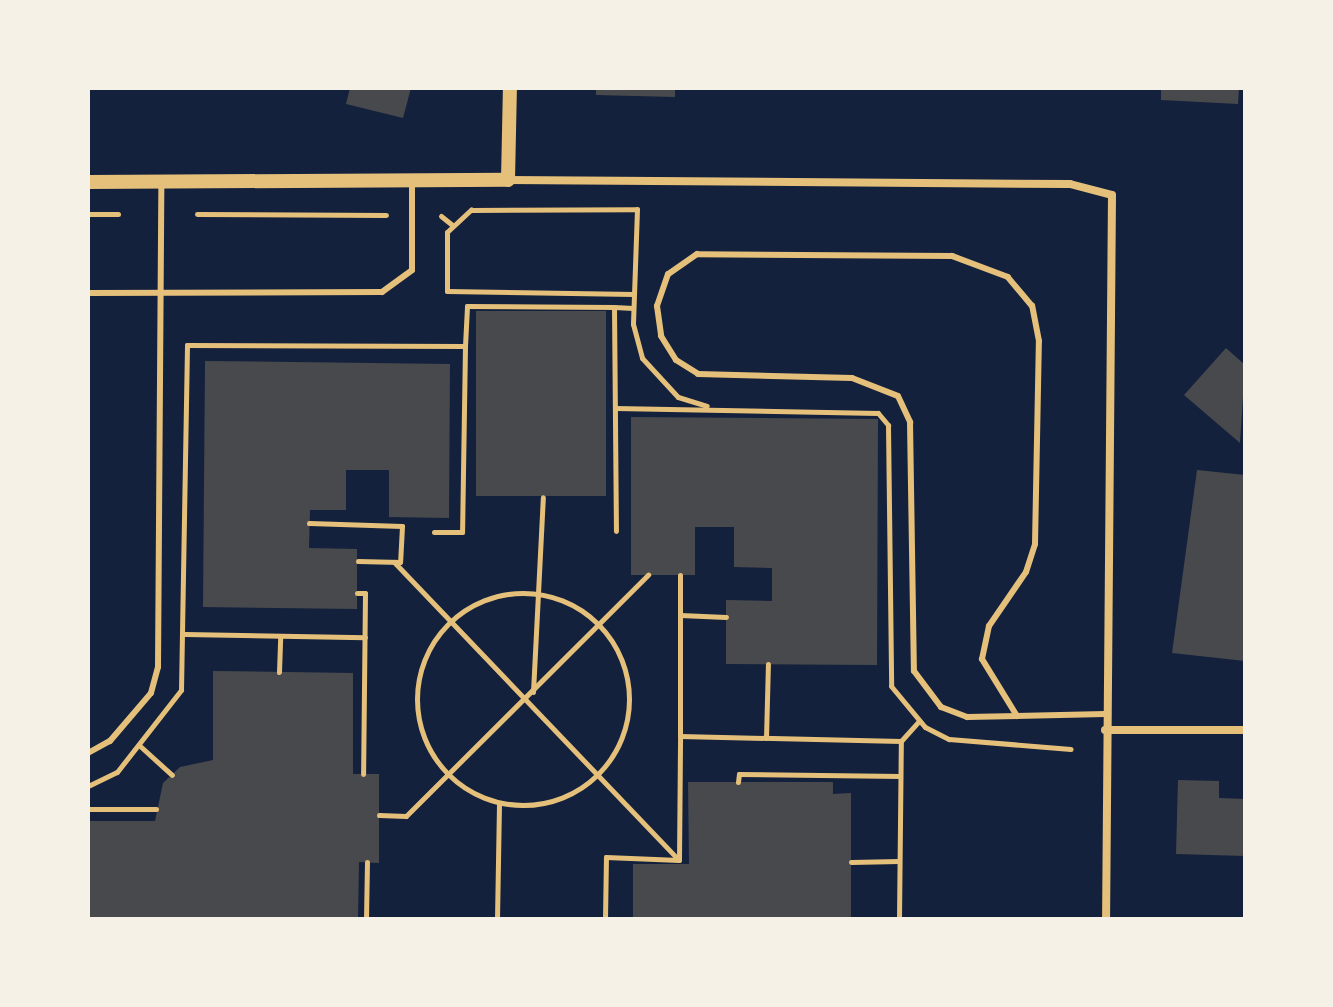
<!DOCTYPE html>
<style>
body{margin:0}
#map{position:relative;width:1333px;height:1007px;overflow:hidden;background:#14213d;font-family:"Archivo Narrow",sans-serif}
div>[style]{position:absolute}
.building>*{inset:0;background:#48494c;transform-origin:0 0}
.path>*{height:5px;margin:-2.5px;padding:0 2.5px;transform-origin:2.5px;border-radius:2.5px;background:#e5c07b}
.path>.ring{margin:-2.5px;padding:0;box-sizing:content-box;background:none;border:5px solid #e5c07b;border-radius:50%}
.service>*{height:6px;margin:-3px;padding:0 3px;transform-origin:3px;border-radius:3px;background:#e5c07b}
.minor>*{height:8px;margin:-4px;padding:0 4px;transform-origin:4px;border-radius:4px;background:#e5c07b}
.tertiary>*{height:14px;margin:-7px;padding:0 7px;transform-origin:7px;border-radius:7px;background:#e5c07b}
span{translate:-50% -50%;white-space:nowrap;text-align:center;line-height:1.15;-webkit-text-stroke:8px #f6f1e7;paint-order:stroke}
.frame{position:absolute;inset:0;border:90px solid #f6f1e7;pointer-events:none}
</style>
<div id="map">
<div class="building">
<i style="clip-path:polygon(350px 88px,411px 88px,403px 118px,346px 104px)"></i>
<i style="clip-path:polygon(596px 88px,675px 88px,675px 97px,596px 95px)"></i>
<i style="clip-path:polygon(1161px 88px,1239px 88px,1238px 104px,1161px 100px)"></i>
<i style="left:476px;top:311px;width:130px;height:185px"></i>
<i style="clip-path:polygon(1226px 348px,1245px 365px,1240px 443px,1184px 395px)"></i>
<i style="clip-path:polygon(205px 361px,450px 364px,449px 518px,389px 517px,389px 470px,346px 470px,346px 510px,310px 510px,309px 548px,357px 549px,357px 609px,203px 607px)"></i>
<i style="clip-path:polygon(631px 417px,878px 419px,877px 665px,726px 664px,726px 600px,772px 601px,772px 568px,734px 567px,734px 527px,695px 527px,695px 575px,631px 575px)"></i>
<i style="clip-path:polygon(1197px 470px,1245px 475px,1245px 661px,1172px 653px)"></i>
<i style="clip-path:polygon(213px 671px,353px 673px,353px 774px,379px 774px,379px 863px,359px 862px,358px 919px,88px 919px,88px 821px,155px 821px,163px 783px,180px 767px,213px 760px)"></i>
<i style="clip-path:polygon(1178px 780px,1219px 781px,1219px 798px,1245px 799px,1245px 856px,1176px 854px)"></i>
<i style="clip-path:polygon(688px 782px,833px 782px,833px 794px,851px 793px,851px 919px,633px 919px,633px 864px,689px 864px)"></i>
</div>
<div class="path">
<i style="left:88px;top:214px;width:30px"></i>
<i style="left:197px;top:214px;width:189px;rotate:0.3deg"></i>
<i style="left:441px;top:216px;width:14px;rotate:39deg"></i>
<i style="left:634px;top:294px;width:187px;rotate:-179.1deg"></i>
<i style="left:447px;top:291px;width:59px;rotate:-90deg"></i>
<i style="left:447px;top:232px;width:33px;rotate:-43deg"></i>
<i style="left:471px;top:210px;width:166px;rotate:-0.3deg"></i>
<i style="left:637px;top:209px;width:115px;rotate:92deg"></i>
<i style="left:633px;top:324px;width:35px;rotate:75deg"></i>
<i style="left:642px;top:358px;width:53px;rotate:47.3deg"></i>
<i style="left:678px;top:397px;width:30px;rotate:17deg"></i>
<i style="left:614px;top:307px;width:19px;rotate:3deg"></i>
<i style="left:465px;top:346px;width:40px;rotate:-87.1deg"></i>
<i style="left:467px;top:306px;width:147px;rotate:0.4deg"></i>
<i style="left:614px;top:307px;width:224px;rotate:89.5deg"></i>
<i style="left:615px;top:408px;width:263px;rotate:1.1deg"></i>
<i style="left:878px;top:413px;width:16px;rotate:50deg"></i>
<i style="left:888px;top:425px;width:261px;rotate:89.3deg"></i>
<i style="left:891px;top:686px;width:53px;rotate:50.3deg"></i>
<i style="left:925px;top:727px;width:27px;rotate:27deg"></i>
<i style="left:949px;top:739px;width:122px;rotate:4.7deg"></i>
<i style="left:309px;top:523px;width:93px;rotate:1.8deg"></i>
<i style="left:402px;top:526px;width:36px;rotate:93deg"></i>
<i style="left:400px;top:562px;width:42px;rotate:-178.6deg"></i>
<i style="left:394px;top:562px;width:412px;rotate:46.3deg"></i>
<i style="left:680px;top:575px;width:161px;rotate:90deg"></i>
<i style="left:680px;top:736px;width:221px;rotate:1.3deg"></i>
<i style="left:901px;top:741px;width:27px;rotate:-48deg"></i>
<i style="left:357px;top:593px;width:8px"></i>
<i style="left:365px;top:593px;width:181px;rotate:90.6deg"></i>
<i class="ring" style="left:417px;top:593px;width:207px;height:207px"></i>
<i style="left:680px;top:615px;width:46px;rotate:2.5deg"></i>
<i style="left:185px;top:634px;width:180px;rotate:1deg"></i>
<i style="left:279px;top:672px;width:36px;rotate:-88deg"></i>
<i style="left:533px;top:692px;width:195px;rotate:-87.1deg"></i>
<i style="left:766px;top:738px;width:74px;rotate:-88.5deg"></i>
<i style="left:140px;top:746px;width:43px;rotate:42.2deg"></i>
<i style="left:738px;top:782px;width:8px;rotate:-83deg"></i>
<i style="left:739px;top:774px;width:161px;rotate:0.7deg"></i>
<i style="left:88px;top:786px;width:32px;rotate:-26deg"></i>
<i style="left:117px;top:772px;width:104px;rotate:-52deg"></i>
<i style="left:181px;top:690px;width:345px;rotate:-89deg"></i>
<i style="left:187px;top:345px;width:278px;rotate:0.2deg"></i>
<i style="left:465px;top:346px;width:186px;rotate:90.9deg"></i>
<i style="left:462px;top:532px;width:28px;rotate:180deg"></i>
<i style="left:88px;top:809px;width:68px"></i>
<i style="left:379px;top:815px;width:27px;rotate:2deg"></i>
<i style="left:406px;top:816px;width:342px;rotate:-44.9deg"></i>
<i style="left:851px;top:862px;width:48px;rotate:-1.2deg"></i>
<i style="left:366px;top:919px;width:57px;rotate:-89deg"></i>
<i style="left:497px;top:919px;width:116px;rotate:-89deg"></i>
<i style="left:605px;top:919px;width:62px;rotate:-89.1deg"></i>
<i style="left:606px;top:857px;width:73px;rotate:2.4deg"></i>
<i style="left:679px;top:860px;width:124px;rotate:-89.5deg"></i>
<i style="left:899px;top:919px;width:178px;rotate:-89.4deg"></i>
</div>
<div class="service">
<i style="left:88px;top:293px;width:294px;rotate:-0.2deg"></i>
<i style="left:382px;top:292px;width:37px;rotate:-36deg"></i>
<i style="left:412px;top:270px;width:90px;rotate:-90deg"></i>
<i style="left:1017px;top:716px;width:67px;rotate:-121.6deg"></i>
<i style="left:982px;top:659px;width:34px;rotate:-78deg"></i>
<i style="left:989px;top:626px;width:65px;rotate:-55.6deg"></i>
<i style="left:1026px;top:572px;width:29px;rotate:-72deg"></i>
<i style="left:1035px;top:544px;width:203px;rotate:-88.9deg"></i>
<i style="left:1039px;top:341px;width:36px;rotate:-101deg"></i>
<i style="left:1032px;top:306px;width:38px;rotate:-130deg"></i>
<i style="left:1008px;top:277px;width:60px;rotate:-159.4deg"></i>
<i style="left:952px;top:256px;width:255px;rotate:-179.6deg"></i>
<i style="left:697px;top:254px;width:35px;rotate:145deg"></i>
<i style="left:668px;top:274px;width:34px;rotate:109deg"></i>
<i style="left:657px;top:306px;width:30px;rotate:82deg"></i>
<i style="left:661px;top:336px;width:28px;rotate:58deg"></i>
<i style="left:676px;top:360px;width:26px;rotate:32deg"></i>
<i style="left:698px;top:374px;width:154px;rotate:1.5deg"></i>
<i style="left:852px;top:378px;width:49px;rotate:21.4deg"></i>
<i style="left:898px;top:396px;width:29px;rotate:65deg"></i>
<i style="left:910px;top:422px;width:249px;rotate:89.1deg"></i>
<i style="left:914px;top:671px;width:45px;rotate:53.1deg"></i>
<i style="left:941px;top:707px;width:28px;rotate:21deg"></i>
<i style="left:967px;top:717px;width:138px;rotate:-1.2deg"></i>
<i style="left:88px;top:753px;width:25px;rotate:-29deg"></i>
<i style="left:110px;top:741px;width:63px;rotate:-49.5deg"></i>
<i style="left:151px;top:693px;width:27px;rotate:-75deg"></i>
<i style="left:158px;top:667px;width:485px;rotate:-89.6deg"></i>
</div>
<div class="minor">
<i style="left:508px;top:180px;width:562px;rotate:0.41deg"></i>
<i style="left:1070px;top:184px;width:43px;rotate:14.7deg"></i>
<i style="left:1112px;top:195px;width:724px;rotate:90.47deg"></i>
<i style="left:1105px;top:730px;width:140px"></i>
</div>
<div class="tertiary">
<i style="left:88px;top:182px;width:420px;rotate:-0.3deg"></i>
<i style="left:508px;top:180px;width:92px;rotate:-88.8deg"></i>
</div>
<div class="frame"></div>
</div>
